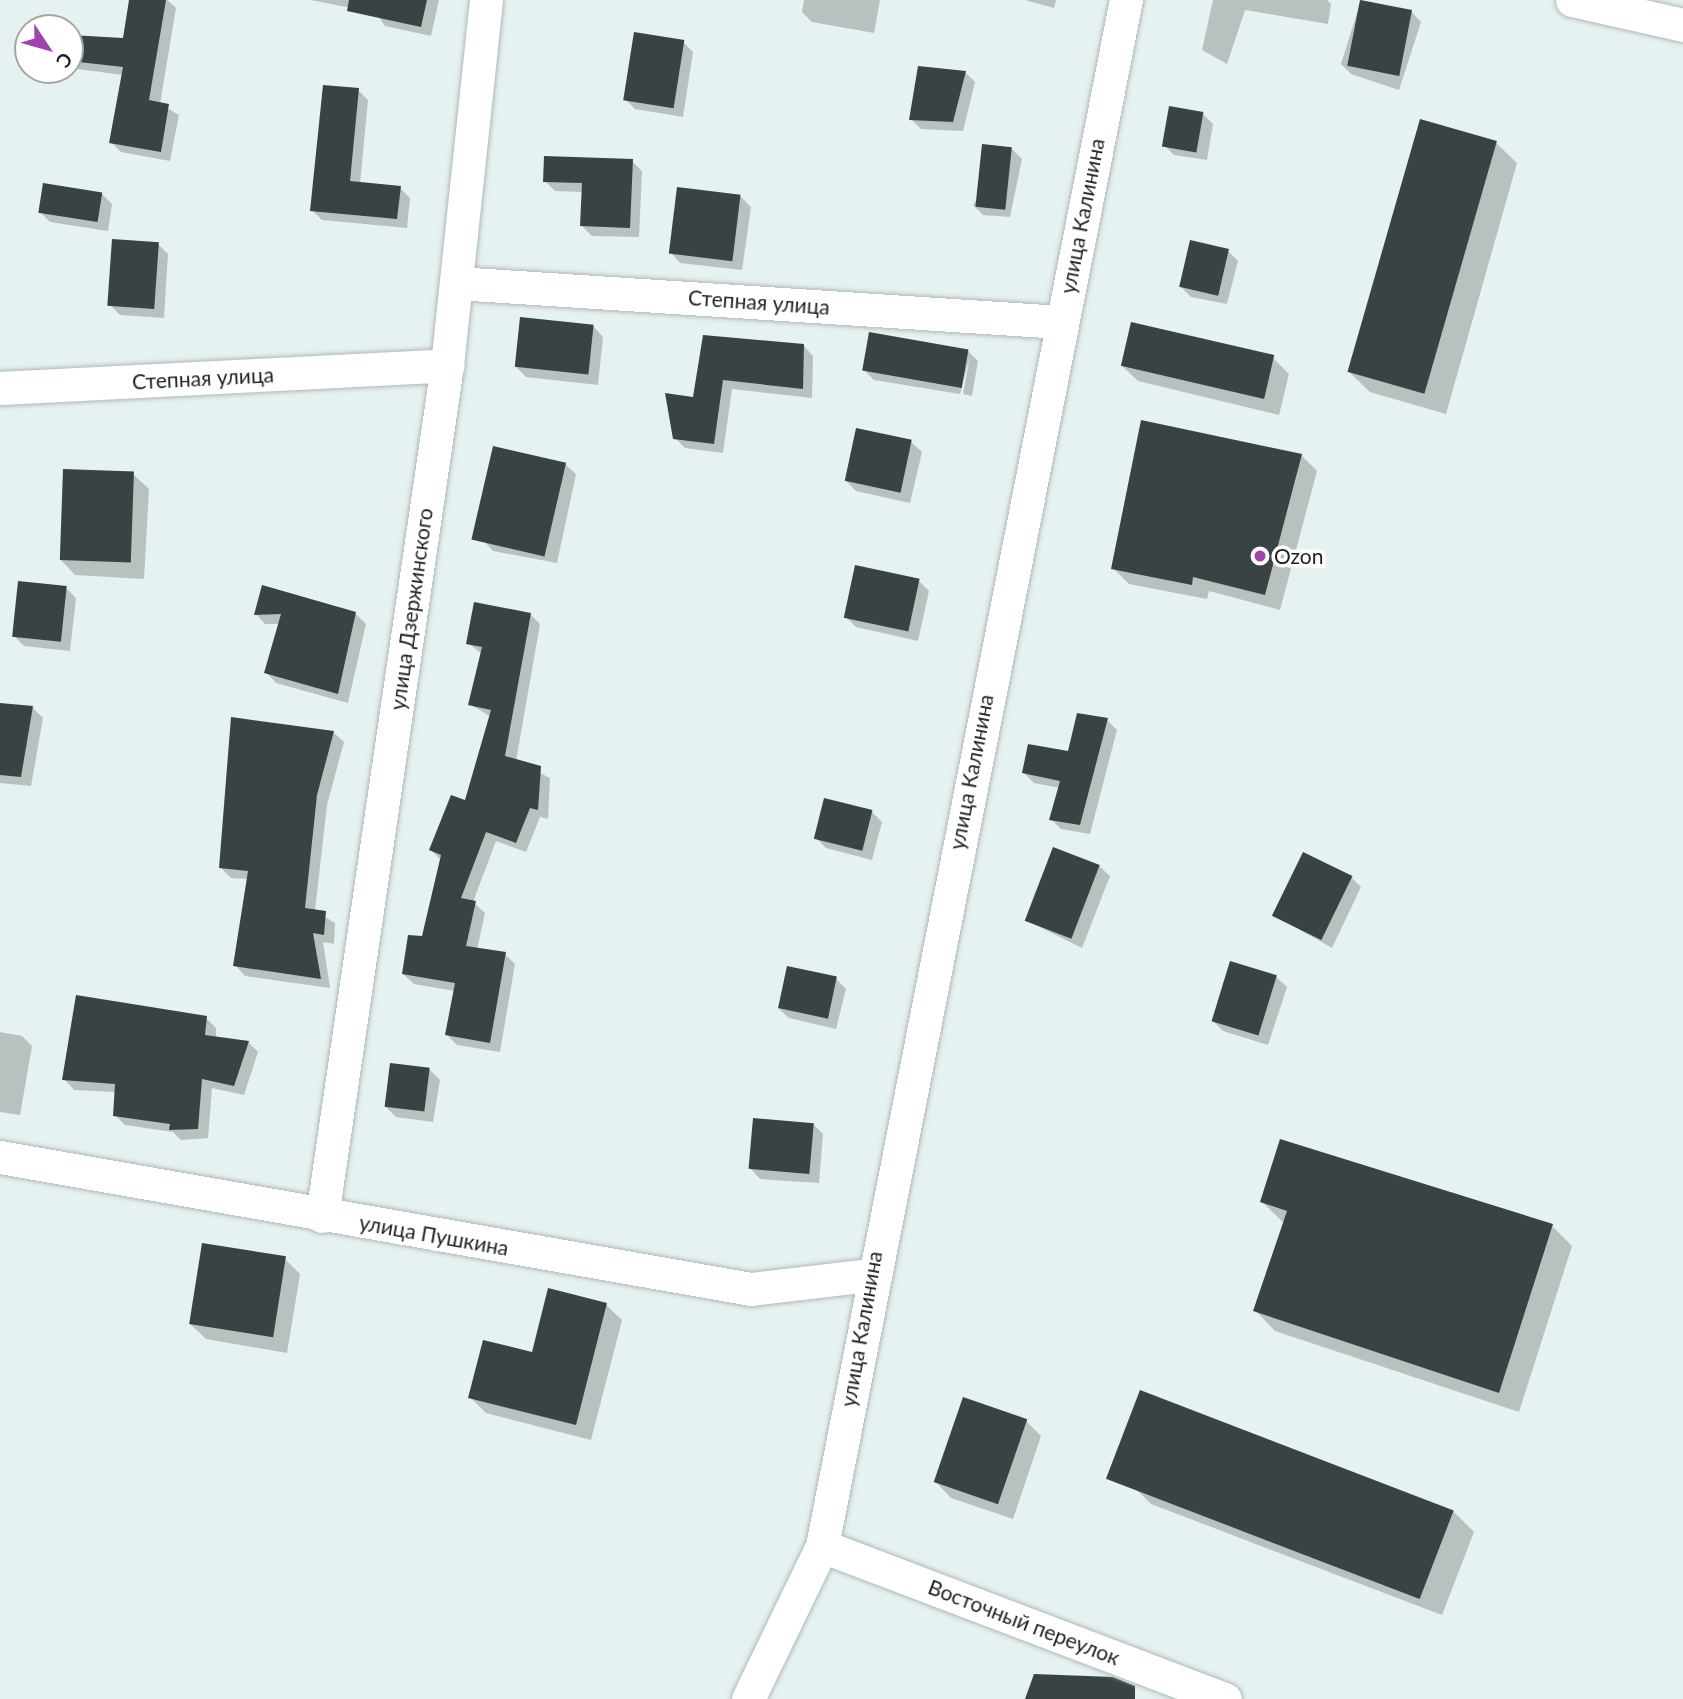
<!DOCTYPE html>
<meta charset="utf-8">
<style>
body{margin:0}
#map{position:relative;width:1683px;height:1699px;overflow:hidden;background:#e6f1f1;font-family:Lato,sans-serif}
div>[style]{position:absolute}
.shadow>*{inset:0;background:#0003}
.building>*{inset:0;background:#3a4343;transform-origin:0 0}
.roads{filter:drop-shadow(0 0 2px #aeb9b8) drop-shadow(0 0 2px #aeb9b8)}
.street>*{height:33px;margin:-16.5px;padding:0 16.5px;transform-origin:16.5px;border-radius:16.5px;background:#fff}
.dots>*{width:19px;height:19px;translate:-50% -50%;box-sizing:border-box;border:4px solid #fff;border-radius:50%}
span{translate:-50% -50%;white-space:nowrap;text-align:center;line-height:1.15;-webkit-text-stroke:7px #fff;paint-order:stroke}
.street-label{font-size:21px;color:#1d2121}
.poi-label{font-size:21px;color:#1d2121}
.left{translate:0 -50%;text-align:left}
.north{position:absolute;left:14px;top:14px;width:70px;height:70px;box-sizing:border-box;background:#fff;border:2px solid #a5a6a6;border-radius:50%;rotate:126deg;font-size:19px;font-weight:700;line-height:28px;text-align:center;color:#1d2121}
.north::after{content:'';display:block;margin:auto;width:24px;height:32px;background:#9f43ae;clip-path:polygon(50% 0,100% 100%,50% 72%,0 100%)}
</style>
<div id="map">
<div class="shadow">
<i style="clip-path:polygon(131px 0,167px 0,176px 8px,160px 104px,179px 115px,170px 161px,121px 152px,111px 142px,123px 75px,70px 68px,70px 37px,125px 40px)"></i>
<i style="clip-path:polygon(311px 0,439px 0,431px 36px,385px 26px,376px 13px)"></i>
<i style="clip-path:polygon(804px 0,880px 0,874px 33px,812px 22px,802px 12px)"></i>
<i style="clip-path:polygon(1025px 0,1056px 0,1054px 8px)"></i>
<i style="clip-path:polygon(1213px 0,1327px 0,1331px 4px,1328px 24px,1245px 10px,1227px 64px,1202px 50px)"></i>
<i style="clip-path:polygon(1361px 0,1411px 11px,1421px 22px,1399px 90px,1351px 74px,1341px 64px)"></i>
<i style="clip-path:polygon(683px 42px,693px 52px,683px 117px,635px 109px,625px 99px)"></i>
<i style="clip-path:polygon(965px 72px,975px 82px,963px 131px,921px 129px,911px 119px)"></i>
<i style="clip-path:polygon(358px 90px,368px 100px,360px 184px,400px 188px,410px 198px,407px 228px,322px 220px,312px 210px)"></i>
<i style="clip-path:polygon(1203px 114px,1213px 124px,1207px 160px,1174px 155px,1164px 145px)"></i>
<i style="clip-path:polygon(1496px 143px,1517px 163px,1446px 414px,1370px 392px,1349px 372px)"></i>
<i style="clip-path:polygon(1012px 149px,1022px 159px,1010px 217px,983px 215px,973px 205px)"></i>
<i style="clip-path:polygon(632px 161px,642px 171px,639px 237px,592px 236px,582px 226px,583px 192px,555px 191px,545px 181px)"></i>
<i style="clip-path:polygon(101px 193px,112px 204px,108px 231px,50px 222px,40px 212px)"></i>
<i style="clip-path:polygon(741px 197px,751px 207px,742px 270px,680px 263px,670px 252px)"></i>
<i style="clip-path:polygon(158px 244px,168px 254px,164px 318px,120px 315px,110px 305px)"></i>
<i style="clip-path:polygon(1228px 251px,1238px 261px,1227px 304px,1191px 297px,1181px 287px)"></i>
<i style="clip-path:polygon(593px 326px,603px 337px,598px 385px,526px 377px,516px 367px)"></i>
<i style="clip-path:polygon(704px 337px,803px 345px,813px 356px,812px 398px,732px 389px,723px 453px,685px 448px,675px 438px,695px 399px)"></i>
<i style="clip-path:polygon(968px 351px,978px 361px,972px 396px,963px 394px,970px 356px,960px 394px,874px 380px,864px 370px)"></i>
<i style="clip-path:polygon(1273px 358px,1289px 374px,1279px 415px,1138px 381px,1122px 366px)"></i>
<i style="clip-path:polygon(911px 442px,922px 452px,910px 503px,856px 491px,846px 481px)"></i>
<i style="clip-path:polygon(494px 448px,565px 464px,576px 474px,557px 563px,493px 551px,483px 540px)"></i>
<i style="clip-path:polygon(1301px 455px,1317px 471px,1280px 610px,1209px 591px,1207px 599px,1129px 584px,1113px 568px)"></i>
<i style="clip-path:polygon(133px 474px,149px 489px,144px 579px,75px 575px,60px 559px)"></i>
<i style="clip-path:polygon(919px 581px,929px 591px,918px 641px,856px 627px,846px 617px)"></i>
<i style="clip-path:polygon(66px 588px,76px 598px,70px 651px,24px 646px,14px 636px)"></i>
<i style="clip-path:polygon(256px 614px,356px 614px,366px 624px,348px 703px,276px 683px,266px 672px,280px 624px,265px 624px)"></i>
<i style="clip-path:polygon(530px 614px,540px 624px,516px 761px,550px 778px,548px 819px,540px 817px,526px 852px,496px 841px,473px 902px,485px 913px,477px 950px,505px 954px,515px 964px,500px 1052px,457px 1045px,447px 1035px,455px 991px,414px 984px,403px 974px,423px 938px,441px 860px,431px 850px,466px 802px,491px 717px,470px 704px,482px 654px,468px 643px)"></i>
<i style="clip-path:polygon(0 705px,33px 708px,43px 718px,31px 786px,0 783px)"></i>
<i style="clip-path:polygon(1107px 720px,1117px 730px,1090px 834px,1061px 829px,1051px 819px,1060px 788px,1034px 783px,1024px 773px,1070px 753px)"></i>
<i style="clip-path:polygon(333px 732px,344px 742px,327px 805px,315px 911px,335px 923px,334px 944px,323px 942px,330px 988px,245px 976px,235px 965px,248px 879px,231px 878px,221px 868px)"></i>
<i style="clip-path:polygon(872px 812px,882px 822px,872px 860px,826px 848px,816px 838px)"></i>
<i style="clip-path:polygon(1099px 866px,1110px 876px,1082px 948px,1026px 920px)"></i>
<i style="clip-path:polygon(1351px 877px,1361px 887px,1332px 948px,1275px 916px)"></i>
<i style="clip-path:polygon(1231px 963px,1276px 977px,1287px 987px,1268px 1045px,1223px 1031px,1213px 1021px)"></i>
<i style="clip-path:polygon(836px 979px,846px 989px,836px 1029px,789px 1018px,778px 1008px)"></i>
<i style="clip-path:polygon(206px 1018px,216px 1028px,216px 1038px,248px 1042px,258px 1052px,244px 1095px,212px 1088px,208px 1138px,181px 1140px,173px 1132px,125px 1125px,115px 1115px,116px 1092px,74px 1090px,64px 1079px)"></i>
<i style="clip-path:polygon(0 1032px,22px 1036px,32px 1046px,20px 1115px,0 1112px)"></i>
<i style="clip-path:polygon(430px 1070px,440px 1080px,433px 1122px,396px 1117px,386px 1107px)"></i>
<i style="clip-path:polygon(813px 1124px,823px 1134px,819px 1183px,760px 1179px,750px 1168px)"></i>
<i style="clip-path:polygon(1262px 1202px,1552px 1226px,1572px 1246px,1519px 1412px,1275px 1331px,1255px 1310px,1284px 1223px)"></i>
<i style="clip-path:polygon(285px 1259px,300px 1274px,287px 1353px,206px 1339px,190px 1324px)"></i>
<i style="clip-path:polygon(606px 1305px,622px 1320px,591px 1440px,486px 1413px,470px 1397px)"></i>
<i style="clip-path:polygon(1026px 1421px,1041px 1436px,1013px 1519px,951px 1498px,936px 1482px)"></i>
<i style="clip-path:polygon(1130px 1483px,1453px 1511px,1474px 1532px,1442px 1615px,1151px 1504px)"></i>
</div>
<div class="building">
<i style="clip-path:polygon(129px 0,166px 0,149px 100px,169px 104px,161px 152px,109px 143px,123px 67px,70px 61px,70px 35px,123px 38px)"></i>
<i style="clip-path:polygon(349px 0,427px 0,421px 27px,347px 11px)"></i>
<i style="left:1360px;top:0;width:53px;height:67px;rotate:11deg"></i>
<i style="left:634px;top:32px;width:51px;height:69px;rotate:9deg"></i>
<i style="clip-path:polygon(918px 66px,966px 71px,953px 122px,909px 120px)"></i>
<i style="clip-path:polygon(323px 85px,359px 88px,350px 181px,401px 186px,397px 219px,310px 211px)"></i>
<i style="left:1169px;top:106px;width:35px;height:41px;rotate:10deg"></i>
<i style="left:1420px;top:119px;width:80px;height:263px;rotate:16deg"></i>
<i style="left:982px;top:144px;width:30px;height:63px;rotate:6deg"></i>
<i style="clip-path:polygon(544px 156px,633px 159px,630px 228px,580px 226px,582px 183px,543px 182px)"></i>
<i style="left:43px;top:183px;width:60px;height:30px;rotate:9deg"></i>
<i style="left:677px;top:187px;width:64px;height:67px;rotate:7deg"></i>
<i style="left:112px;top:239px;width:47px;height:67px;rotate:4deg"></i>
<i style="left:1190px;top:240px;width:40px;height:48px;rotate:13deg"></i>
<i style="left:520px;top:317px;width:74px;height:50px;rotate:6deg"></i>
<i style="left:1131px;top:322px;width:147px;height:45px;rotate:13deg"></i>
<i style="left:869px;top:332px;width:101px;height:39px;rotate:10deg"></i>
<i style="clip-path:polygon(703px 335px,804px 344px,803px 389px,723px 380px,714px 444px,673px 439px,665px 393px,693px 397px)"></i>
<i style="clip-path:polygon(1141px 420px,1302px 454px,1265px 595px,1193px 577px,1192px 585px,1111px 569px)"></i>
<i style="left:856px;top:428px;width:57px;height:54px;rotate:12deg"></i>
<i style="left:493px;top:446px;width:75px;height:96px;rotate:13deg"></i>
<i style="left:63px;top:469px;width:71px;height:91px;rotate:2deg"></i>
<i style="left:855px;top:565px;width:66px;height:54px;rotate:12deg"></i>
<i style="left:18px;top:581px;width:49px;height:56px;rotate:6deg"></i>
<i style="clip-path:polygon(262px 585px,356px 612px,338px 694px,264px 673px,281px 614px,254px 615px)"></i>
<i style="clip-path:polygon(474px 602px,531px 613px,505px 756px,541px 766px,538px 810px,530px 808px,516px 843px,486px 832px,461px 898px,476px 901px,466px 946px,506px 952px,490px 1043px,445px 1035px,455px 983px,402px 974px,408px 935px,422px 936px,441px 855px,429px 850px,451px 795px,465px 800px,491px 710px,468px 705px,482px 647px,466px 644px)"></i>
<i style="clip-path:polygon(0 703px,33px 706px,21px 777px,0 775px)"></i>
<i style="clip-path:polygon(1077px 713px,1108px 718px,1080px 825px,1049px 820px,1060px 781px,1022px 773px,1028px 744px,1068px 751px)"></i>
<i style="clip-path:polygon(231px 717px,334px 731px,317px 795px,305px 908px,326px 911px,324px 935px,313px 933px,321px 979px,233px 966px,248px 871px,219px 868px)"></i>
<i style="left:824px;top:798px;width:50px;height:42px;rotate:14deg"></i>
<i style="left:1053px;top:847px;width:50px;height:79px;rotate:21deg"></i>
<i style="left:1303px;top:852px;width:55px;height:71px;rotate:26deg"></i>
<i style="left:1230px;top:961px;width:49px;height:63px;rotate:17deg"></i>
<i style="left:787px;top:966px;width:51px;height:43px;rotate:12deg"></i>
<i style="clip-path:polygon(76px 995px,207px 1016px,205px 1035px,249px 1041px,234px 1086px,202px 1079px,198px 1129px,169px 1130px,170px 1124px,113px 1116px,115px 1084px,62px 1080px)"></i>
<i style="left:390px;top:1063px;width:40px;height:44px;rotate:7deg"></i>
<i style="left:753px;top:1118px;width:61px;height:51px;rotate:5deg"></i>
<i style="clip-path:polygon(1280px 1139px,1553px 1224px,1499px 1393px,1253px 1311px,1287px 1211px,1260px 1202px)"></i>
<i style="left:202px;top:1243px;width:85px;height:82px;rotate:9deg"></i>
<i style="clip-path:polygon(548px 1288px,607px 1303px,576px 1425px,468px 1398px,483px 1340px,532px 1352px)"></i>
<i style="left:1140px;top:1390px;width:336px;height:95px;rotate:21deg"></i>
<i style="left:963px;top:1397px;width:68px;height:90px;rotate:19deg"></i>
<i style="clip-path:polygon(1034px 1674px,1113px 1677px,1135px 1686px,1135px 1699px,1025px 1699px)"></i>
</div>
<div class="roads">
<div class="street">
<i style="left:1572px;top:0;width:114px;rotate:12.7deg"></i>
<i style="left:456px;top:283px;width:606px;rotate:3.69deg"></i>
<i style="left:0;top:388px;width:448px;rotate:-2.9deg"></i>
<i style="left:0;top:1157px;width:763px;rotate:9.97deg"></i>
<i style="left:751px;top:1289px;width:121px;rotate:-6.7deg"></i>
<i style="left:322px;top:1216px;width:860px;rotate:-81.64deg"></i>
<i style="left:447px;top:365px;width:367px;rotate:-83.9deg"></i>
<i style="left:822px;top:1546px;width:431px;rotate:20.8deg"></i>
<i style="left:748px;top:1699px;width:170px;rotate:-64.2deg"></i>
<i style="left:822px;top:1546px;width:1576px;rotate:-78.88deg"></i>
</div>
</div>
<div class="dots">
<i style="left:1260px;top:556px;background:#9f43ae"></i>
</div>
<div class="street-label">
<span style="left:1082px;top:216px;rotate:-79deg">улица Калинина</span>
<span style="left:759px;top:302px;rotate:4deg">Степная улица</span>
<span style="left:203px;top:378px;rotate:-3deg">Степная улица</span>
<span style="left:411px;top:609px;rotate:-82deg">улица Дзержинского</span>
<span style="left:971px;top:772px;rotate:-79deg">улица Калинина</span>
<span style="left:434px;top:1235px;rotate:10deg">улица Пушкина</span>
<span style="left:861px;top:1329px;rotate:-80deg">улица Калинина</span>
<span style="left:1024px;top:1622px;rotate:21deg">Восточный переулок</span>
</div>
<div class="poi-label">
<span class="left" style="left:1274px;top:556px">Ozon</span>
</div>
<div class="north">С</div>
</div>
